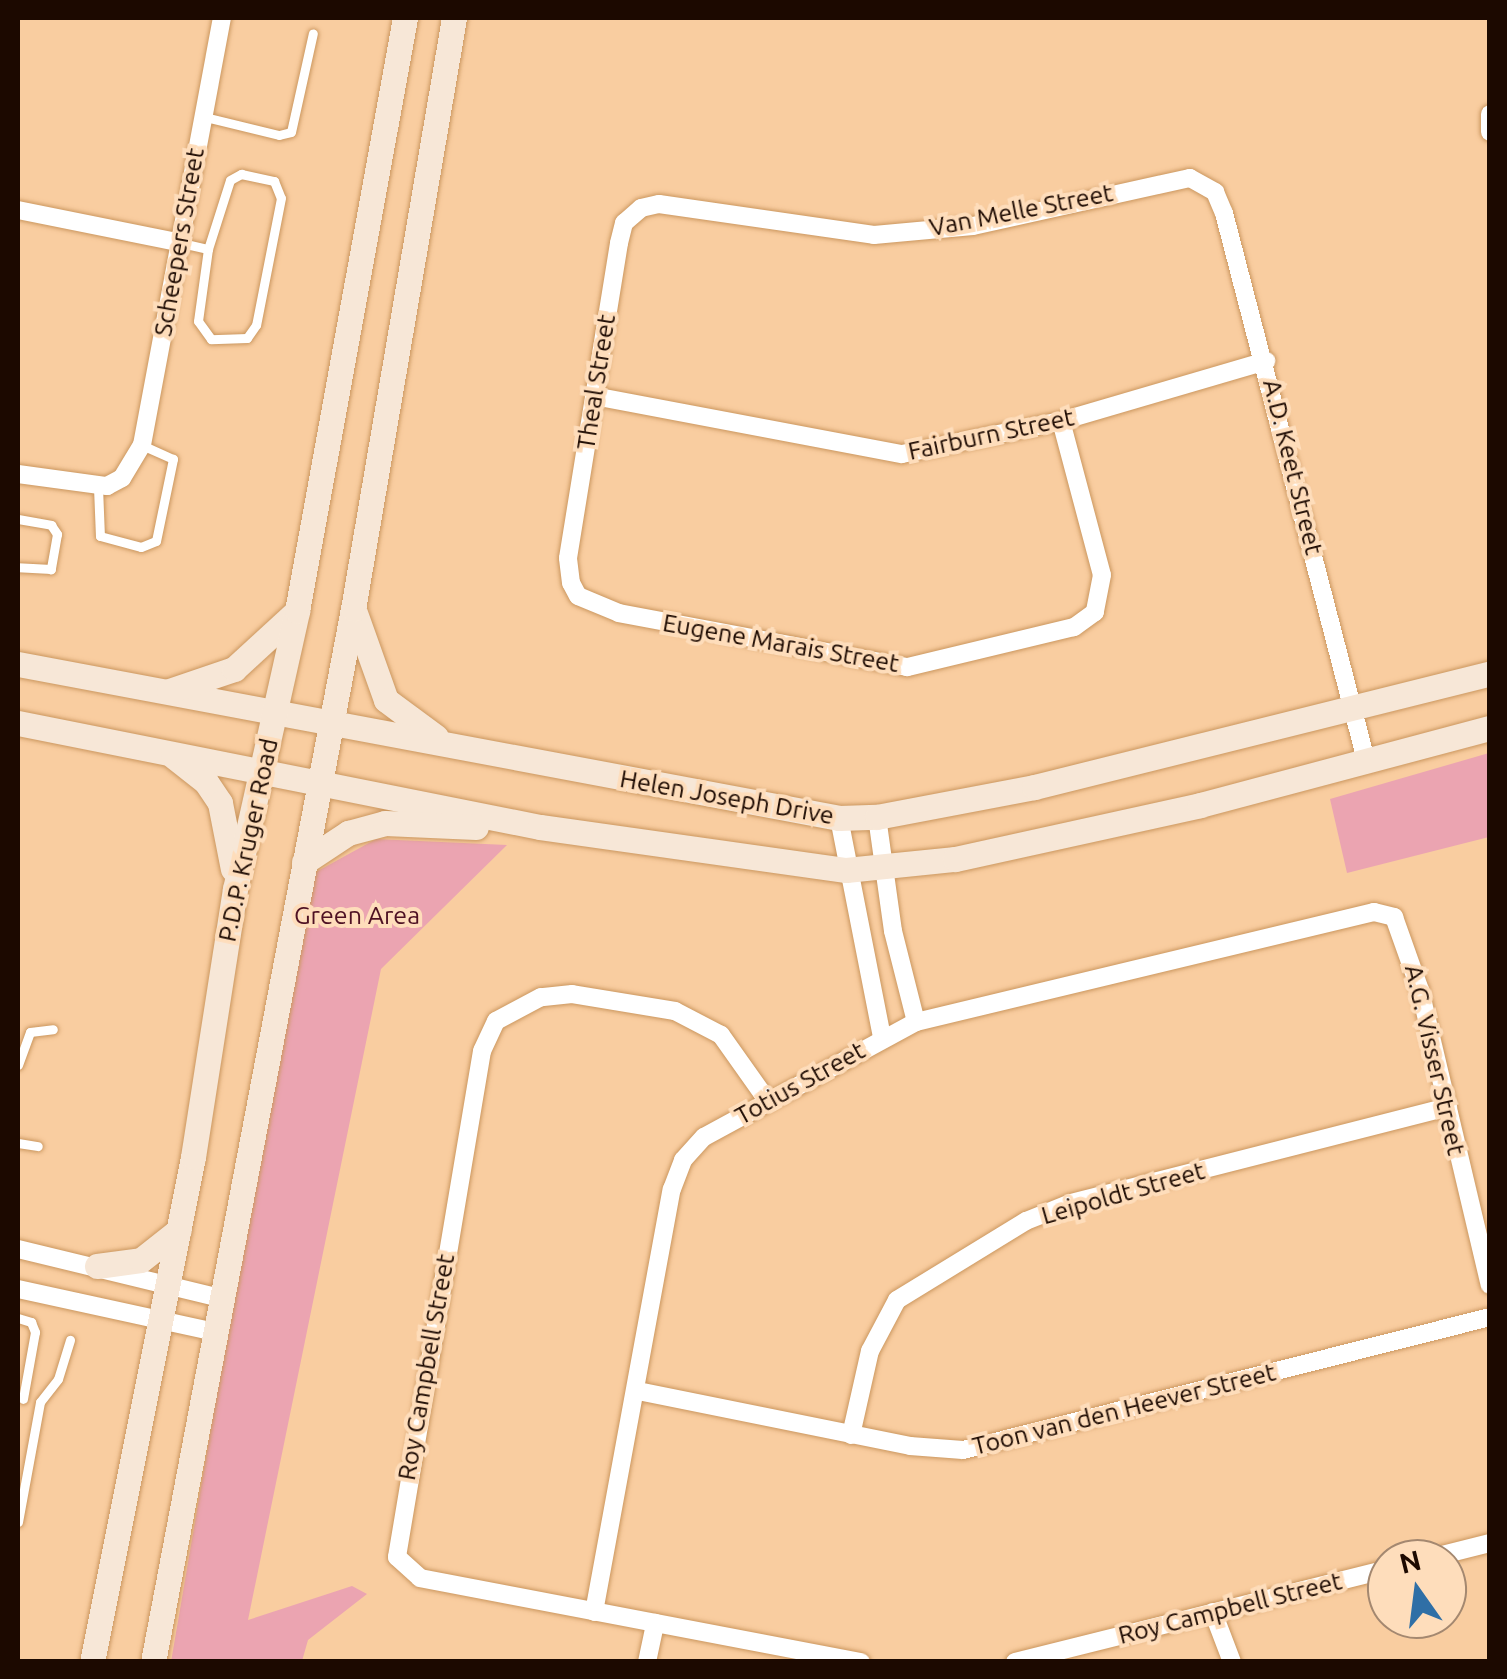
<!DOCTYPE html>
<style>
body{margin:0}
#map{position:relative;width:1507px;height:1679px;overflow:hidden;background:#f9cda0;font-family:Ubuntu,sans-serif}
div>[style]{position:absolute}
.green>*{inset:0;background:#eba4b1}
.roads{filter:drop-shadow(0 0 2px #cb975f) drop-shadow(0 0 2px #cb975f)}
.lane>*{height:9px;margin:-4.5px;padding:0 4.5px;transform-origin:4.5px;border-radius:4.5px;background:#fff}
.street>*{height:18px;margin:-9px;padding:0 9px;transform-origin:9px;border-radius:9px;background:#fff}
.secondary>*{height:25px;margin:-12.5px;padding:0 12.5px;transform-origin:12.5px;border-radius:12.5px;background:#f7e7d7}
span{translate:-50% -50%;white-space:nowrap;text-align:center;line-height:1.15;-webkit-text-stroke:8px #feddbb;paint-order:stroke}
.street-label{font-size:25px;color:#1c0900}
.park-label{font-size:25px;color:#4e1123}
.frame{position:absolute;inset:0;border:20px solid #1c0900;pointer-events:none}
.north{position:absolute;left:1367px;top:1539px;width:100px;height:100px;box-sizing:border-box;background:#feddbb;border:2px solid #a48870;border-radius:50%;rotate:346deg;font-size:28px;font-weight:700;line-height:40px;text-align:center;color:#1c0900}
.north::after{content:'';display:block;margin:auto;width:35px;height:45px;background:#2f6fa6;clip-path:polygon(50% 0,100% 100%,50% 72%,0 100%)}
</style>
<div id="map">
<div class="green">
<i style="clip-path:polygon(1489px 753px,1489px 837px,1347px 873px,1330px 799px)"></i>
<i style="clip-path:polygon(376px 839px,507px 845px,381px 969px,248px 1620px,352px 1586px,367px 1594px,308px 1640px,302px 1661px,171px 1662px,305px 878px)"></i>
</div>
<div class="roads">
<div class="lane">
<i style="left:205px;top:117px;width:76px;rotate:13.7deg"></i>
<i style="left:279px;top:135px;width:12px;rotate:-14deg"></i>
<i style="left:291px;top:132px;width:101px;rotate:-77.5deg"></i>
<i style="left:241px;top:174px;width:34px;rotate:12deg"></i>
<i style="left:274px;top:181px;width:18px;rotate:68deg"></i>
<i style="left:281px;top:198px;width:129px;rotate:101.1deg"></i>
<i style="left:256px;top:325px;width:16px;rotate:125deg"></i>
<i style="left:247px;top:338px;width:36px;rotate:178deg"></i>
<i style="left:211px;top:339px;width:22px;rotate:-126deg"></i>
<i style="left:198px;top:321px;width:73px;rotate:-82.1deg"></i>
<i style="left:208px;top:249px;width:72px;rotate:-72.3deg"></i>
<i style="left:230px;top:180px;width:13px;rotate:-29deg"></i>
<i style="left:177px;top:242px;width:32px;rotate:13deg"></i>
<i style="left:98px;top:487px;width:49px;rotate:87.7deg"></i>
<i style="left:100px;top:536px;width:42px;rotate:15deg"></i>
<i style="left:141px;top:547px;width:16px;rotate:-22deg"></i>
<i style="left:156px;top:541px;width:84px;rotate:-78.3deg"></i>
<i style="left:173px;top:459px;width:34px;rotate:-156deg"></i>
<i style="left:18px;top:519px;width:34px;rotate:10deg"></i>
<i style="left:51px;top:525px;width:11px;rotate:56deg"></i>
<i style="left:57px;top:534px;width:36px;rotate:100deg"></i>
<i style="left:51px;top:569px;width:33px;rotate:-177deg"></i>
<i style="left:18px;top:1065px;width:35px;rotate:-70deg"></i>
<i style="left:30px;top:1032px;width:23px;rotate:-7deg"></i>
<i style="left:18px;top:1143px;width:20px;rotate:9deg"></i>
<i style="left:18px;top:1318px;width:14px;rotate:17deg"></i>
<i style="left:31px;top:1322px;width:11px;rotate:68deg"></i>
<i style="left:35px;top:1332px;width:68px;rotate:100.2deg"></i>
<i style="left:18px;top:1522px;width:122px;rotate:-79.6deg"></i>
<i style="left:40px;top:1402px;width:29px;rotate:-52deg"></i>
<i style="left:58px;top:1379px;width:41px;rotate:-72.9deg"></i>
</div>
<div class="street">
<i style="left:1490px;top:114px;width:18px;rotate:90deg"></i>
<i style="left:18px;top:210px;width:162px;rotate:11.4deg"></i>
<i style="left:594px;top:396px;width:313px;rotate:10.7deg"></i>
<i style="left:902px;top:454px;width:162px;rotate:-11.7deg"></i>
<i style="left:1061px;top:421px;width:214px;rotate:-16.3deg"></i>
<i style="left:1061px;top:421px;width:159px;rotate:75.1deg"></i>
<i style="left:1102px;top:575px;width:38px;rotate:101deg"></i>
<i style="left:1095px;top:612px;width:26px;rotate:144deg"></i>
<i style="left:1074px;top:627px;width:172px;rotate:166.5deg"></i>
<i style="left:907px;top:667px;width:293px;rotate:-169.4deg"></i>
<i style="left:619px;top:613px;width:44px;rotate:-157.5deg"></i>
<i style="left:578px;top:596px;width:15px;rotate:-118deg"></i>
<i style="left:571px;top:583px;width:25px;rotate:-97deg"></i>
<i style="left:568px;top:558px;width:319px;rotate:-80.8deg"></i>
<i style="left:619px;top:243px;width:21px;rotate:-76deg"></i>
<i style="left:624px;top:223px;width:23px;rotate:-41deg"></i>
<i style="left:641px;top:208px;width:18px;rotate:-13deg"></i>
<i style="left:659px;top:204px;width:217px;rotate:8.2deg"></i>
<i style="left:874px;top:235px;width:99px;rotate:-5.2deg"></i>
<i style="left:973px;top:226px;width:222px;rotate:-12.5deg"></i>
<i style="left:1190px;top:178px;width:29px;rotate:29deg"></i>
<i style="left:1215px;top:192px;width:23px;rotate:67deg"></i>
<i style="left:1224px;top:213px;width:565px;rotate:75.45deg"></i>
<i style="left:18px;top:474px;width:90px;rotate:7.7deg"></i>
<i style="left:107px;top:486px;width:17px;rotate:-28deg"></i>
<i style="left:122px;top:478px;width:39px;rotate:-59deg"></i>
<i style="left:142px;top:445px;width:434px;rotate:-79.4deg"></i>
<i style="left:877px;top:817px;width:115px;rotate:82deg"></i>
<i style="left:893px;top:931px;width:94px;rotate:75.8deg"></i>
<i style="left:839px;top:818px;width:223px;rotate:78.9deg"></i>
<i style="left:767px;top:1100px;width:80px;rotate:-125.3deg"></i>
<i style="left:721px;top:1035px;width:52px;rotate:-152.4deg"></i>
<i style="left:675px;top:1011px;width:104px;rotate:-170.6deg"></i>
<i style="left:572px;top:994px;width:31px;rotate:174deg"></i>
<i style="left:541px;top:997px;width:51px;rotate:151.9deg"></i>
<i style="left:496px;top:1021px;width:33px;rotate:115deg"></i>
<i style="left:482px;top:1051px;width:513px;rotate:99.54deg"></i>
<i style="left:397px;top:1557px;width:31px;rotate:42deg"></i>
<i style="left:420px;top:1578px;width:449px;rotate:10.8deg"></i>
<i style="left:18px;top:1249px;width:209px;rotate:13.6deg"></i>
<i style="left:18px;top:1289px;width:203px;rotate:12.3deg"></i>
<i style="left:638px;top:1391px;width:278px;rotate:11.4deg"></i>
<i style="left:910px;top:1446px;width:53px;rotate:4.3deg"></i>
<i style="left:963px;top:1450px;width:544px;rotate:-14.16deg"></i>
<i style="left:851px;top:1435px;width:86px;rotate:-77.3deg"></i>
<i style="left:870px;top:1351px;width:58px;rotate:-62.1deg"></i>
<i style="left:897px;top:1300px;width:151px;rotate:-31.5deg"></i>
<i style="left:1026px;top:1221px;width:48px;rotate:-21.8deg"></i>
<i style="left:1071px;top:1203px;width:389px;rotate:-14.3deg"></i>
<i style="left:1426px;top:1559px;width:66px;rotate:-14deg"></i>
<i style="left:594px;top:1612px;width:430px;rotate:-79.6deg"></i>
<i style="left:672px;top:1189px;width:31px;rotate:-69deg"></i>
<i style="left:683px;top:1160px;width:31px;rotate:-48deg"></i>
<i style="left:704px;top:1137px;width:241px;rotate:-28.5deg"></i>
<i style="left:916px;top:1022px;width:471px;rotate:-13.5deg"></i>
<i style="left:1374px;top:912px;width:21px;rotate:14deg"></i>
<i style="left:1394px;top:917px;width:77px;rotate:70.4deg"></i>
<i style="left:1420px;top:990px;width:303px;rotate:76.7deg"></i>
<i style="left:1213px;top:1612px;width:53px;rotate:69.2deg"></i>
<i style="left:647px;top:1662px;width:40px;rotate:-78deg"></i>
<i style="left:1015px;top:1662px;width:383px;rotate:-14deg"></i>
</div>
<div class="secondary">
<i style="left:355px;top:613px;width:92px;rotate:70.4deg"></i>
<i style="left:386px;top:700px;width:62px;rotate:36.5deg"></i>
<i style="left:18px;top:664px;width:835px;rotate:10.62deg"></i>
<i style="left:839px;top:818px;width:38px;rotate:-2deg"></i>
<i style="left:877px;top:817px;width:160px;rotate:-10.8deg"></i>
<i style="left:1034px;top:787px;width:470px;rotate:-14deg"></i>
<i style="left:169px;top:691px;width:69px;rotate:-18.7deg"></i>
<i style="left:234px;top:669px;width:86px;rotate:-42.6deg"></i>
<i style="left:18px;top:723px;width:532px;rotate:11.27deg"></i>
<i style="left:540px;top:827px;width:309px;rotate:8deg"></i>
<i style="left:846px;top:870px;width:110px;rotate:-5.8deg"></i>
<i style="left:955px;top:859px;width:251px;rotate:-12.4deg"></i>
<i style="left:1200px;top:805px;width:300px;rotate:-14.9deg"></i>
<i style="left:173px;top:756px;width:42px;rotate:38.2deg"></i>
<i style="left:206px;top:782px;width:25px;rotate:56deg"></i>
<i style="left:220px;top:803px;width:67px;rotate:78.9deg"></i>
<i style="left:304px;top:862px;width:53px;rotate:-33.4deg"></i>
<i style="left:348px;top:833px;width:38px;rotate:-15deg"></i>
<i style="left:385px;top:823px;width:91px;rotate:2.5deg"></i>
<i style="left:97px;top:1266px;width:44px;rotate:-7.8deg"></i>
<i style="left:141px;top:1260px;width:48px;rotate:-38.3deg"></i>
<i style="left:92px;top:1662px;width:515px;rotate:-78.69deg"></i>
<i style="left:193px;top:1157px;width:271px;rotate:-81.1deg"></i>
<i style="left:235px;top:889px;width:285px;rotate:-77.4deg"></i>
<i style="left:297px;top:611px;width:603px;rotate:-79.68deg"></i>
<i style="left:153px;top:1662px;width:1072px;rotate:-79.25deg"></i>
<i style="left:353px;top:609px;width:600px;rotate:-80.3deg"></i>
</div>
</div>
<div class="street-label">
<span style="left:1021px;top:210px;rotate:-11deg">Van Melle Street</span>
<span style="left:179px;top:242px;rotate:-80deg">Scheepers Street</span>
<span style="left:596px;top:382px;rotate:-81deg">Theal Street</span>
<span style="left:991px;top:434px;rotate:-12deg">Fairburn Street</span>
<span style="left:1293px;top:467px;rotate:76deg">A.D. Keet Street</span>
<span style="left:781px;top:643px;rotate:10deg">Eugene Marais Street</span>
<span style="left:727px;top:797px;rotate:10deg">Helen Joseph Drive</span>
<span style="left:248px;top:840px;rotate:-78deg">P.D.P. Kruger Road</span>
<span style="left:1435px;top:1060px;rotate:77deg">A.G. Visser Street</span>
<span style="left:800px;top:1083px;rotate:-29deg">Totius Street</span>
<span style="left:1123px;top:1193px;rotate:-16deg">Leipoldt Street</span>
<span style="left:426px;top:1367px;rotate:-80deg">Roy Campbell Street</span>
<span style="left:1124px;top:1409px;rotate:-14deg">Toon van den Heever Street</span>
<span style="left:1230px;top:1608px;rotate:-14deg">Roy Campbell Street</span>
</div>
<div class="park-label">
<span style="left:357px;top:915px">Green Area</span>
</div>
<div class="frame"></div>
<div class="north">N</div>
</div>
